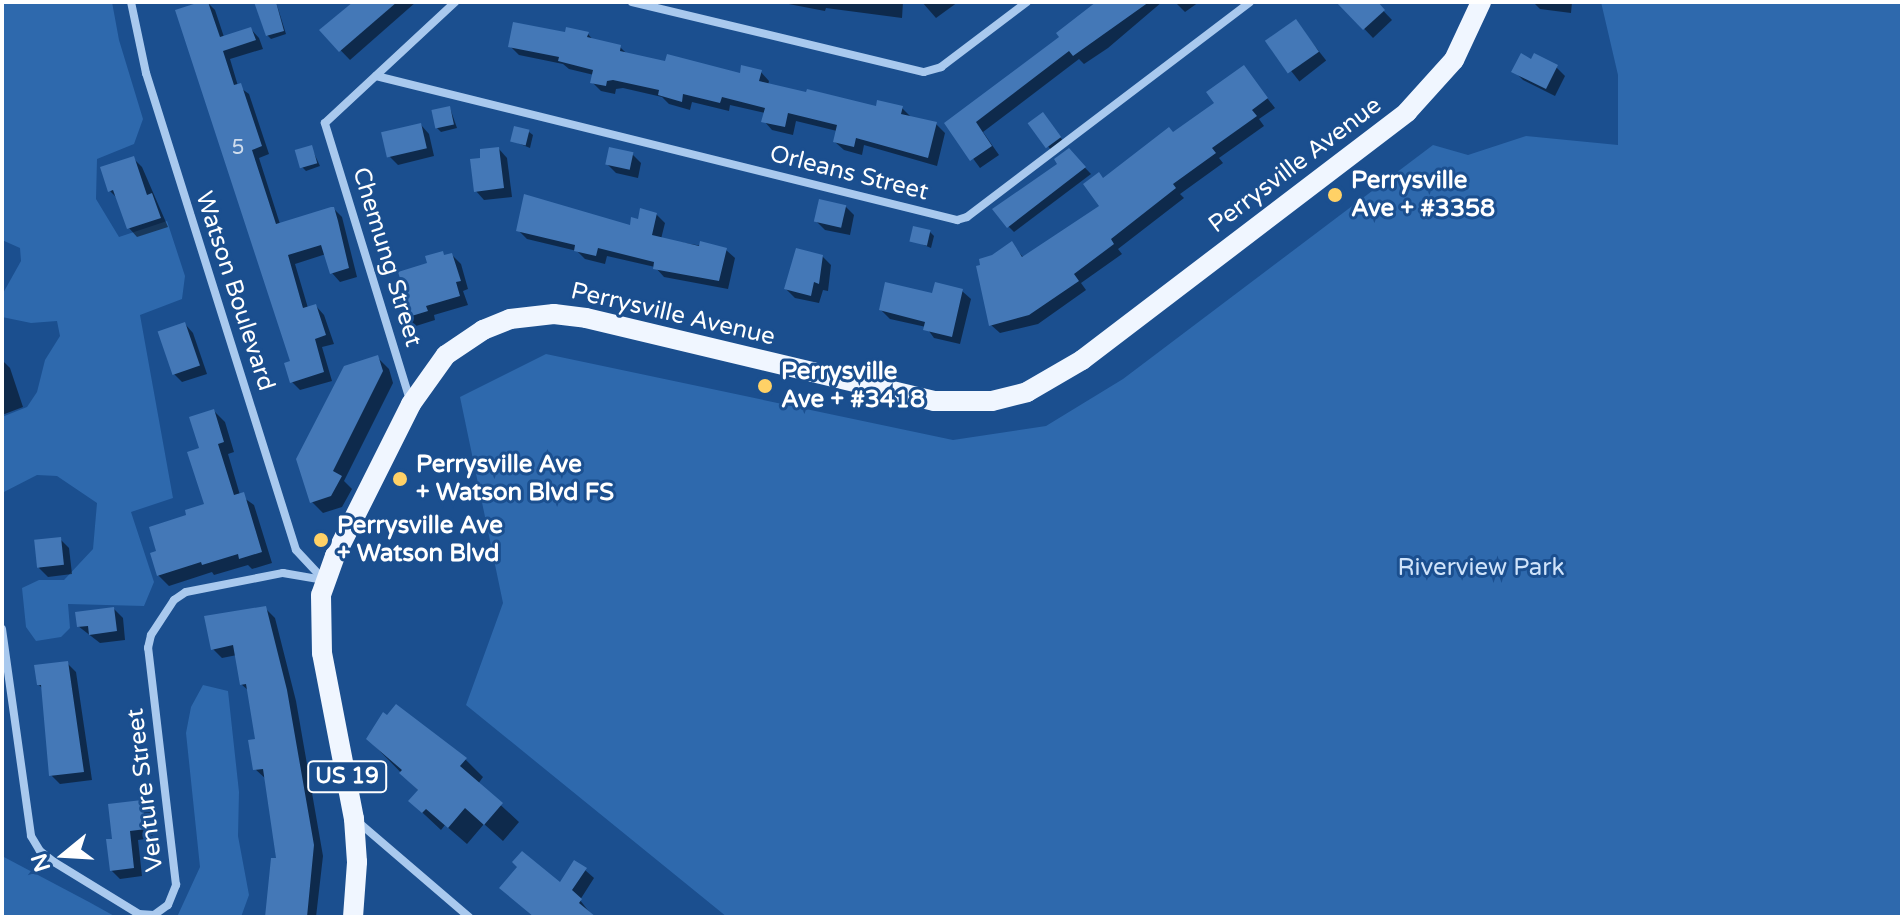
<!DOCTYPE html>
<style>
body{margin:0}
#map{position:relative;width:1904px;height:919px;overflow:hidden;background:#1b4f8f;font-family:"Varela Round",sans-serif}
div>[style]{position:absolute}
.green>*{inset:0;background:#2e69ad}
.shadow>*{inset:0;background:#0007;transform-origin:0 0}
.building>*{inset:0;background:#4478b7;transform-origin:0 0}
.street>*{height:8px;margin:-4px;padding:0 4px;transform-origin:4px;border-radius:4px;background:#a9c9ee}
.primary>*{height:20px;margin:-10px;padding:0 10px;transform-origin:10px;border-radius:10px;background:#f0f6ff}
.dots>*{width:22px;height:22px;translate:-50% -50%;box-sizing:border-box;border:4px solid #1b4f8f;border-radius:50%}
span{translate:-50% -50%;white-space:nowrap;text-align:center;line-height:1.15;-webkit-text-stroke:6px #1b4f8f;paint-order:stroke}
.number-label{font-size:20px;color:#d0dded}
.number-label span{-webkit-text-stroke-width:0}
.shield-label span{padding:2px 6px;background:#1b4f8f;border:2px solid;border-radius:6px;-webkit-text-stroke-width:0}
.shield-label{font-size:22px;color:#fff;font-weight:700}
.street-label{font-size:24px;color:#fff}
.poi-label{font-size:24px;color:#fff;font-weight:700}
.left{translate:0 -50%;text-align:left}
.park-label{font-size:24px;color:#cfe3fa}
.frame{position:absolute;inset:0;border:4px solid #fff;pointer-events:none}
.north{position:absolute;left:24px;top:815px;width:80px;height:80px;-webkit-text-stroke:6px #1b4f8f;paint-order:stroke;rotate:252deg;font-size:22px;font-weight:700;line-height:32px;text-align:center;color:#fff}
.north::after{content:'';display:block;margin:auto;width:28px;height:36px;background:#fff;clip-path:polygon(50% 0,100% 100%,50% 72%,0 100%)}
</style>
<div id="map">
<div class="green">
<i style="clip-path:polygon(2px 2px,112px 2px,119px 40px,143px 119px,134px 144px,97px 159px,96px 199px,119px 237px,167px 221px,185px 276px,182px 299px,140px 315px,173px 498px,131px 512px,154px 582px,144px 606px,68px 604px,70px 628px,61px 637px,36px 641px,26px 627px,22px 588px,39px 580px,64px 580px,93px 549px,97px 503px,57px 476px,37px 475px,2px 493px,2px 417px,27px 407px,37px 392px,45px 360px,60px 336px,57px 321px,31px 323px,2px 317px,2px 295px,21px 261px,20px 248px,2px 240px)"></i>
<i style="clip-path:polygon(1601px 2px,1902px 2px,1902px 917px,727px 917px,466px 705px,503px 603px,460px 397px,546px 354px,953px 440px,1046px 426px,1123px 379px,1433px 145px,1468px 155px,1526px 136px,1618px 145px,1618px 75px)"></i>
<i style="clip-path:polygon(203px 685px,228px 691px,239px 792px,238px 836px,249px 895px,241px 917px,177px 917px,200px 867px,186px 733px,191px 707px)"></i>
<i style="clip-path:polygon(2px 856px,89px 902px,116px 917px,2px 917px)"></i>
</div>
<div class="shadow">
<i style="clip-path:polygon(207px 2px,215px 10px,224px 37px,251px 29px,259px 38px,263px 49px,230px 59px,238px 86px,249px 94px,269px 154px,259px 158px,280px 224px,334px 209px,342px 217px,357px 277px,340px 282px,332px 273px,326px 254px,295px 264px,308px 308px,316px 306px,324px 315px,334px 344px,322px 347px,332px 381px,300px 390px,292px 382px,293px 363px)"></i>
<i style="clip-path:polygon(259px 2px,276px 2px,286px 34px,271px 39px,267px 35px)"></i>
<i style="clip-path:polygon(355px 2px,416px 2px,350px 60px,322px 31px)"></i>
<i style="clip-path:polygon(778px 2px,903px 2px,902px 18px,826px 8px,825px 11px)"></i>
<i style="clip-path:polygon(922px 2px,958px 2px,936px 18px)"></i>
<i style="clip-path:polygon(1100px 2px,1162px 2px,1108px 48px,1084px 64px,1079px 59px,983px 132px,999px 155px,980px 168px,947px 123px,1062px 37px)"></i>
<i style="clip-path:polygon(1175px 2px,1199px 2px,1185px 12px)"></i>
<i style="clip-path:polygon(1339px 2px,1375px 2px,1392px 20px,1373px 38px)"></i>
<i style="clip-path:polygon(1533px 2px,1572px 2px,1571px 13px,1540px 9px)"></i>
<i style="left:1296px;top:22px;width:49px;height:34px;rotate:52deg"></i>
<i style="clip-path:polygon(566px 34px,588px 34px,594px 41px,620px 47px,628px 55px,741px 75px,761px 72px,769px 81px,768px 85px,878px 108px,902px 108px,912px 118px,936px 124px,945px 133px,937px 166px,864px 145px,862px 155px,844px 150px,835px 142px,837px 131px,796px 121px,793px 135px,772px 130px,764px 121px,765px 113px,730px 105px,729px 111px,692px 102px,690px 110px,669px 104px,662px 97px,623px 88px,616px 89px,615px 94px,601px 91px,592px 82px,594px 75px,569px 69px,563px 64px,519px 55px,510px 46px)"></i>
<i style="clip-path:polygon(1243px 67px,1275px 108px,1259px 119px,1264px 126px,1219px 158px,1223px 163px,1180px 194px,1184px 198px,1118px 249px,1122px 254px,1081px 283px,1086px 290px,1038px 324px,1000px 333px,991px 325px,993px 257px,1011px 244px,1024px 258px,1102px 206px,1103px 180px,1217px 103px)"></i>
<i style="clip-path:polygon(1556px 67px,1565px 76px,1555px 96px,1523px 80px,1514px 71px)"></i>
<i style="clip-path:polygon(450px 108px,457px 128px,441px 132px,437px 128px)"></i>
<i style="clip-path:polygon(1047px 119px,1063px 141px,1051px 150px,1031px 124px)"></i>
<i style="clip-path:polygon(421px 125px,429px 134px,434px 156px,398px 165px,389px 156px)"></i>
<i style="clip-path:polygon(529px 132px,533px 135px,530px 148px,513px 141px)"></i>
<i style="clip-path:polygon(311px 147px,320px 166px,306px 171px,302px 167px)"></i>
<i style="clip-path:polygon(499px 149px,507px 158px,512px 197px,484px 200px,476px 191px,483px 160px)"></i>
<i style="clip-path:polygon(1069px 151px,1091px 174px,1014px 232px,1008px 226px)"></i>
<i style="clip-path:polygon(632px 154px,641px 163px,638px 178px,616px 173px,608px 165px)"></i>
<i style="clip-path:polygon(133px 158px,142px 167px,168px 227px,137px 237px,129px 228px,119px 200px,110px 191px)"></i>
<i style="clip-path:polygon(845px 206px,854px 215px,850px 235px,825px 230px,816px 221px)"></i>
<i style="clip-path:polygon(656px 214px,665px 223px,661px 239px,726px 250px,735px 258px,728px 289px,664px 277px,655px 267px,607px 256px,605px 264px,585px 259px,577px 251px,527px 239px,518px 230px,631px 227px)"></i>
<i style="clip-path:polygon(930px 232px,934px 236px,931px 248px,912px 240px)"></i>
<i style="clip-path:polygon(452px 255px,461px 264px,468px 289px,463px 291px,468px 305px,434px 315px,435px 320px,416px 326px,407px 317px,445px 257px)"></i>
<i style="clip-path:polygon(822px 256px,831px 265px,828px 291px,823px 290px,819px 303px,795px 298px,786px 289px)"></i>
<i style="clip-path:polygon(962px 291px,971px 299px,960px 344px,934px 338px,926px 327px,890px 319px,881px 310px)"></i>
<i style="clip-path:polygon(185px 324px,193px 333px,207px 374px,182px 382px,173px 373px)"></i>
<i style="clip-path:polygon(378px 358px,389px 369px,393px 383px,344px 481px,352px 489px,342px 507px,323px 513px,312px 502px)"></i>
<i style="clip-path:polygon(2px 360px,10px 368px,23px 407px,2px 415px)"></i>
<i style="clip-path:polygon(214px 411px,225px 422px,234px 452px,228px 454px,240px 495px,254px 505px,272px 563px,252px 569px,248px 565px,214px 575px,212px 572px,169px 586px,158px 575px,159px 552px,189px 516px,207px 505px,201px 449px)"></i>
<i style="clip-path:polygon(60px 539px,69px 548px,72px 574px,48px 577px,39px 568px)"></i>
<i style="clip-path:polygon(114px 609px,123px 618px,125px 640px,100px 643px,78px 626px)"></i>
<i style="clip-path:polygon(266px 609px,275px 618px,296px 701px,323px 856px,316px 917px,267px 917px,278px 860px,266px 779px,255px 769px,258px 740px,249px 691px,241px 684px,237px 655px,222px 658px,213px 649px)"></i>
<i style="clip-path:polygon(67px 663px,76px 672px,92px 780px,60px 784px,51px 775px,43px 689px,39px 685px)"></i>
<i style="clip-path:polygon(368px 739px,465px 759px,483px 777px,478px 784px,519px 822px,503px 841px,484px 824px,467px 844px,445px 825px,441px 830px,410px 801px,419px 791px)"></i>
<i style="clip-path:polygon(141px 802px,150px 811px,153px 838px,138px 840px,142px 876px,120px 879px,111px 870px,114px 840px)"></i>
<i style="clip-path:polygon(585px 870px,594px 878px,580px 900px,593px 917px,536px 917px)"></i>
</div>
<div class="building">
<i style="clip-path:polygon(200px 2px,208px 2px,220px 37px,251px 27px,256px 40px,223px 51px,234px 85px,241px 83px,262px 146px,252px 150px,276px 224px,331px 207px,334px 207px,338px 221px,349px 268px,330px 274px,321px 245px,288px 255px,303px 308px,316px 304px,326px 335px,315px 339px,324px 372px,290px 383px,284px 363px,290px 361px,175px 10px)"></i>
<i style="clip-path:polygon(254px 2px,276px 2px,284px 31px,266px 36px)"></i>
<i style="clip-path:polygon(353px 2px,397px 2px,339px 52px,319px 30px)"></i>
<i style="clip-path:polygon(1096px 2px,1149px 2px,1073px 56px,1069px 51px,976px 122px,992px 146px,970px 161px,944px 123px,1059px 37px,1056px 33px)"></i>
<i style="clip-path:polygon(1336px 2px,1378px 2px,1385px 10px,1363px 30px)"></i>
<i style="left:1296px;top:19px;width:40px;height:38px;rotate:55deg"></i>
<i style="clip-path:polygon(513px 22px,565px 32px,566px 27px,589px 32px,587px 37px,621px 45px,620px 51px,665px 61px,667px 54px,740px 73px,741px 65px,762px 70px,759px 81px,806px 92px,807px 89px,876px 106px,877px 100px,903px 106px,901px 114px,937px 122px,928px 158px,856px 138px,854px 147px,833px 142px,837px 125px,788px 113px,785px 127px,761px 122px,765px 108px,722px 97px,720px 103px,683px 94px,682px 102px,658px 95px,659px 90px,613px 80px,607px 81px,606px 86px,590px 83px,593px 70px,558px 61px,559px 57px,508px 47px)"></i>
<i style="clip-path:polygon(1521px 53px,1531px 59px,1534px 53px,1558px 65px,1546px 89px,1511px 72px)"></i>
<i style="clip-path:polygon(1244px 65px,1268px 98px,1252px 110px,1257px 116px,1212px 148px,1216px 153px,1173px 184px,1176px 188px,1111px 239px,1114px 244px,1074px 274px,1079px 281px,1029px 315px,989px 326px,976px 266px,980px 265px,979px 259px,992px 255px,1012px 241px,1022px 257px,1099px 206px,1083px 184px,1099px 172px,1103px 178px,1169px 127px,1173px 132px,1214px 103px,1206px 92px)"></i>
<i style="left:450px;top:106px;width:19px;height:19px;rotate:78deg"></i>
<i style="left:1043px;top:112px;width:31px;height:19px;rotate:54deg"></i>
<i style="left:421px;top:123px;width:26px;height:41px;rotate:77deg"></i>
<i style="left:514px;top:126px;width:16px;height:16px;rotate:14deg"></i>
<i style="left:312px;top:145px;width:19px;height:18px;rotate:74deg"></i>
<i style="clip-path:polygon(499px 147px,504px 188px,474px 192px,470px 159px,480px 158px,480px 149px)"></i>
<i style="left:609px;top:147px;width:25px;height:18px;rotate:12deg"></i>
<i style="clip-path:polygon(1069px 148px,1086px 167px,1007px 228px,992px 209px,1057px 164px,1054px 159px)"></i>
<i style="clip-path:polygon(134px 156px,147px 195px,152px 193px,161px 218px,127px 229px,113px 190px,108px 192px,100px 167px)"></i>
<i style="clip-path:polygon(524px 194px,630px 225px,631px 217px,638px 219px,640px 208px,657px 213px,652px 235px,699px 246px,700px 241px,727px 248px,719px 281px,653px 269px,654px 262px,598px 248px,596px 256px,574px 251px,575px 245px,516px 231px)"></i>
<i style="left:819px;top:199px;width:28px;height:23px;rotate:13deg"></i>
<i style="left:913px;top:226px;width:18px;height:16px;rotate:13deg"></i>
<i style="clip-path:polygon(796px 248px,823px 255px,819px 284px,814px 282px,811px 296px,784px 289px)"></i>
<i style="clip-path:polygon(443px 251px,444px 255px,452px 253px,461px 281px,456px 282px,460px 296px,426px 306px,428px 311px,405px 318px,394px 282px,401px 281px,398px 272px,427px 263px,425px 256px)"></i>
<i style="clip-path:polygon(885px 282px,932px 293px,935px 282px,963px 289px,952px 337px,923px 330px,925px 322px,879px 310px)"></i>
<i style="left:185px;top:322px;width:46px;height:29px;rotate:71deg"></i>
<i style="clip-path:polygon(378px 355px,383px 371px,333px 471px,342px 476px,331px 496px,310px 503px,296px 459px,344px 366px)"></i>
<i style="clip-path:polygon(214px 409px,224px 442px,218px 444px,234px 495px,244px 492px,262px 552px,239px 559px,238px 554px,202px 565px,201px 562px,157px 576px,150px 553px,156px 551px,149px 527px,186px 515px,185px 510px,204px 504px,187px 452px,199px 448px,189px 417px)"></i>
<i style="left:61px;top:537px;width:28px;height:27px;rotate:84deg"></i>
<i style="clip-path:polygon(266px 606px,287px 690px,314px 845px,307px 917px,265px 917px,271px 858px,276px 858px,263px 769px,253px 770px,248px 740px,255px 739px,246px 684px,240px 685px,233px 645px,211px 650px,204px 616px)"></i>
<i style="clip-path:polygon(114px 607px,117px 631px,89px 635px,88px 626px,77px 627px,75px 612px)"></i>
<i style="clip-path:polygon(68px 661px,84px 772px,49px 776px,41px 685px,37px 685px,34px 665px)"></i>
<i style="clip-path:polygon(396px 704px,467px 758px,460px 766px,503px 803px,484px 825px,465px 808px,448px 828px,426px 809px,422px 813px,408px 801px,418px 790px,399px 773px,402px 770px,366px 739px,383px 712px,387px 715px)"></i>
<i style="clip-path:polygon(142px 800px,146px 829px,130px 831px,134px 868px,110px 871px,106px 839px,112px 839px,108px 804px)"></i>
<i style="clip-path:polygon(522px 851px,560px 882px,574px 860px,587px 868px,572px 890px,582px 899px,579px 903px,596px 917px,534px 917px,499px 888px,517px 867px,512px 862px)"></i>
</div>
<div class="street">
<i style="left:131px;top:2px;width:73px;rotate:78.1deg"></i>
<i style="left:146px;top:73px;width:500px;rotate:72.54deg"></i>
<i style="left:296px;top:550px;width:38px;rotate:47deg"></i>
<i style="left:632px;top:2px;width:300px;rotate:13.5deg"></i>
<i style="left:924px;top:72px;width:18px;rotate:-16deg"></i>
<i style="left:941px;top:67px;width:108px;rotate:-37.1deg"></i>
<i style="left:376px;top:76px;width:599px;rotate:13.92deg"></i>
<i style="left:957px;top:220px;width:10px;rotate:-17deg"></i>
<i style="left:967px;top:217px;width:355px;rotate:-37.2deg"></i>
<i style="left:410px;top:400px;width:290px;rotate:-107.1deg"></i>
<i style="left:325px;top:123px;width:178px;rotate:-42.9deg"></i>
<i style="left:2px;top:629px;width:209px;rotate:82deg"></i>
<i style="left:31px;top:836px;width:17px;rotate:59deg"></i>
<i style="left:40px;top:851px;width:18px;rotate:38deg"></i>
<i style="left:54px;top:862px;width:100px;rotate:31.5deg"></i>
<i style="left:139px;top:914px;width:15px;rotate:4deg"></i>
<i style="left:154px;top:915px;width:17px;rotate:-36deg"></i>
<i style="left:168px;top:905px;width:22px;rotate:-68deg"></i>
<i style="left:176px;top:885px;width:239px;rotate:-96.7deg"></i>
<i style="left:148px;top:648px;width:13px;rotate:-77deg"></i>
<i style="left:151px;top:635px;width:42px;rotate:-56.7deg"></i>
<i style="left:174px;top:600px;width:14px;rotate:-34deg"></i>
<i style="left:186px;top:592px;width:99px;rotate:-11.1deg"></i>
<i style="left:283px;top:573px;width:42px;rotate:9.7deg"></i>
<i style="left:357px;top:821px;width:148px;rotate:40.6deg"></i>
</div>
<div class="primary">
<i style="left:353px;top:917px;width:55px;rotate:-85.8deg"></i>
<i style="left:357px;top:862px;width:43px;rotate:-94deg"></i>
<i style="left:354px;top:819px;width:169px;rotate:-100.9deg"></i>
<i style="left:322px;top:653px;width:58px;rotate:-91deg"></i>
<i style="left:321px;top:595px;width:41px;rotate:-70.3deg"></i>
<i style="left:335px;top:556px;width:170px;rotate:-63.4deg"></i>
<i style="left:411px;top:404px;width:60px;rotate:-54.5deg"></i>
<i style="left:446px;top:355px;width:45px;rotate:-34deg"></i>
<i style="left:483px;top:330px;width:29px;rotate:-22deg"></i>
<i style="left:510px;top:319px;width:44px;rotate:-6.5deg"></i>
<i style="left:554px;top:314px;width:32px;rotate:7deg"></i>
<i style="left:586px;top:318px;width:358px;rotate:13.4deg"></i>
<i style="left:934px;top:401px;width:58px"></i>
<i style="left:992px;top:401px;width:36px;rotate:-14deg"></i>
<i style="left:1027px;top:392px;width:64px;rotate:-30.2deg"></i>
<i style="left:1082px;top:360px;width:409px;rotate:-37.3deg"></i>
<i style="left:1407px;top:112px;width:70px;rotate:-47.9deg"></i>
<i style="left:1454px;top:60px;width:64px;rotate:-65deg"></i>
</div>
<div class="dots">
<i style="left:1335px;top:195px;background:#ffd166"></i>
<i style="left:765px;top:386px;background:#ffd166"></i>
<i style="left:400px;top:479px;background:#ffd166"></i>
<i style="left:321px;top:540px;background:#ffd166"></i>
</div>
<div class="number-label">
<span style="left:238px;top:148px">5</span>
</div>
<div class="shield-label">
<span style="left:347px;top:777px">US 19</span>
</div>
<div class="street-label">
<span style="left:1295px;top:165px;rotate:-37deg">Perrysville Avenue</span>
<span style="left:849px;top:173px;rotate:14deg">Orleans Street</span>
<span style="left:387px;top:257px;rotate:73deg">Chemung Street</span>
<span style="left:235px;top:291px;rotate:72deg">Watson Boulevard</span>
<span style="left:673px;top:314px;rotate:13deg">Perrysville Avenue</span>
<span style="left:145px;top:790px;rotate:-97deg">Venture Street</span>
</div>
<div class="poi-label">
<span class="left" style="left:1351px;top:195px">Perrysville<br>Ave + #3358</span>
<span class="left" style="left:781px;top:386px">Perrysville<br>Ave + #3418</span>
<span class="left" style="left:416px;top:479px">Perrysville Ave<br>+ Watson Blvd FS</span>
<span class="left" style="left:337px;top:540px">Perrysville Ave<br>+ Watson Blvd</span>
</div>
<div class="park-label">
<span style="left:1481px;top:568px">Riverview Park</span>
</div>
<div class="frame"></div>
<div class="north">N</div>
</div>
